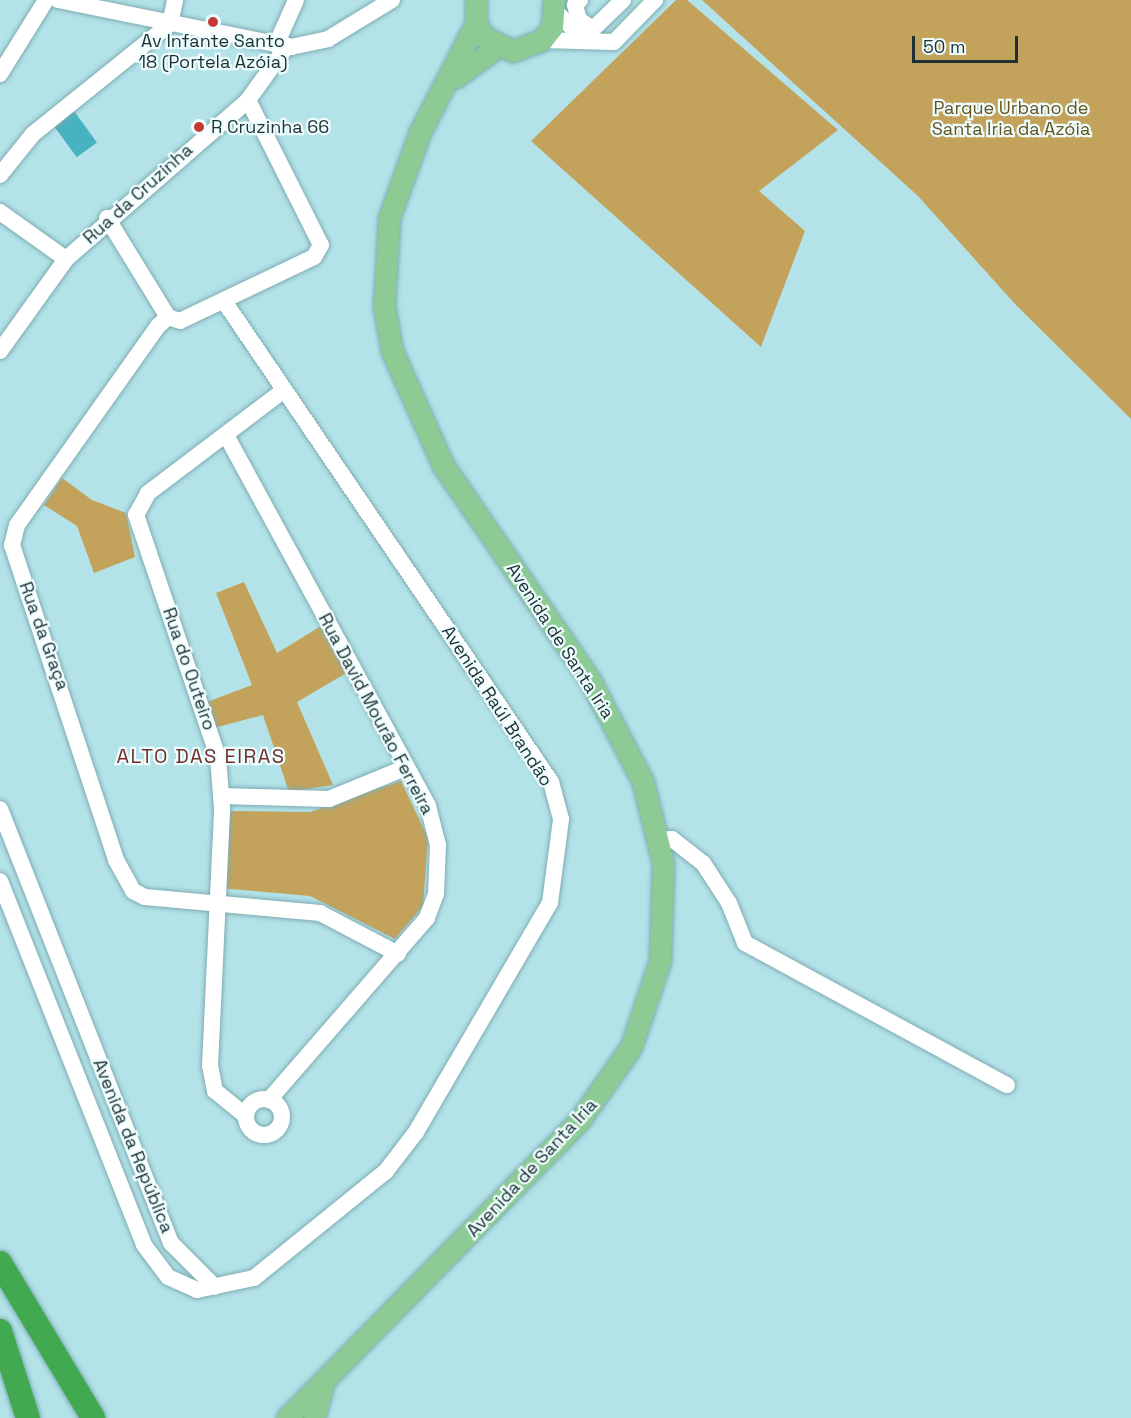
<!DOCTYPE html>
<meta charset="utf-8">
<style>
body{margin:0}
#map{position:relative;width:1131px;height:1418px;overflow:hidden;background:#b3e3e9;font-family:"Space Grotesk",sans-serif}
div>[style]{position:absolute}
.green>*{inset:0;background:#c3a35c}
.building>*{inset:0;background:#48b3c0;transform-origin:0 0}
.roads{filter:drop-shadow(0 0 2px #7eacb2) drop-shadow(0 0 2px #7eacb2)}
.minor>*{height:16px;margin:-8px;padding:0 8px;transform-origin:8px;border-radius:8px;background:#fff}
.minor>.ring{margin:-8px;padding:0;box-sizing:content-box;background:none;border:16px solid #fff;border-radius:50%}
.major>*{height:21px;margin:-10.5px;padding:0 10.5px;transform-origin:10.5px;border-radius:10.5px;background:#8dcb95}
.highway>*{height:24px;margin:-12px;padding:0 12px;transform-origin:12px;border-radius:12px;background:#41a94f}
.dots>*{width:16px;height:16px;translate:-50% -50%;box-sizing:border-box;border:3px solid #eefdfe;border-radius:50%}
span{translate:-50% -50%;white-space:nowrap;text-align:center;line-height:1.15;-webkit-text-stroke:4.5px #eefdfe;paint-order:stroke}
.poi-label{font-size:18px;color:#1d3032}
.left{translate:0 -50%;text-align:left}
.park-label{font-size:18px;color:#69531c}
.street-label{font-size:18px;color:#1d3032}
.neighbourhood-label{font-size:20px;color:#732d29;letter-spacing:1.5px}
.scale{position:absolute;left:912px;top:36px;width:106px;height:27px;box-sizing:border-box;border:3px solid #1d3032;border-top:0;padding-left:8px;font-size:18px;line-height:21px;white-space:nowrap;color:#1d3032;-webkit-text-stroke:4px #eefdfe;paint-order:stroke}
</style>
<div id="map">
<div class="green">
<i style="clip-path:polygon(676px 0,687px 0,838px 130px,759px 191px,805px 231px,761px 347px,531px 141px)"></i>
<i style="clip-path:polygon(702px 0,1131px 0,1131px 419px,1015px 304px,918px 196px)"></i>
<i style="clip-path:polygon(62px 478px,92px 500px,126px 513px,135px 557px,94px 573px,77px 526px,44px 505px)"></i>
<i style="clip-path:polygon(244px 582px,277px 653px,321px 626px,348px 672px,297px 702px,333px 785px,289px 792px,263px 715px,214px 728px,207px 702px,252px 685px,216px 593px)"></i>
<i style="clip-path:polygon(401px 781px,428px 838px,423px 906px,395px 939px,310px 896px,219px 888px,228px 811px,310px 812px)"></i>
</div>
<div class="building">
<i style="left:74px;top:111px;width:39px;height:25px;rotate:54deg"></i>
</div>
<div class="roads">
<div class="minor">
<i style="left:58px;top:0;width:238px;rotate:11.4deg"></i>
<i style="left:291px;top:47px;width:38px;rotate:-12deg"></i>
<i style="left:328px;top:39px;width:75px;rotate:-31.4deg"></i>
<i style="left:580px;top:0;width:7px;rotate:135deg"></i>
<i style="left:575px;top:5px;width:16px;rotate:75deg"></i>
<i style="left:579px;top:20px;width:17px;rotate:33deg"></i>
<i style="left:593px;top:29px;width:42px;rotate:-44deg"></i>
<i style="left:556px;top:12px;width:42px;rotate:44deg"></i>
<i style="left:542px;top:40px;width:72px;rotate:1.6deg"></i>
<i style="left:614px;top:42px;width:59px;rotate:-45.7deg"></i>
<i style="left:276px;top:45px;width:49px;rotate:-66deg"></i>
<i style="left:0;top:74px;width:87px;rotate:-58.1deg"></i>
<i style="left:248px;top:100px;width:162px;rotate:63.3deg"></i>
<i style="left:321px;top:245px;width:14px;rotate:120deg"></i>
<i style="left:314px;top:257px;width:148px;rotate:154.5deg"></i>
<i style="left:180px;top:321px;width:13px;rotate:-162deg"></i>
<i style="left:168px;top:317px;width:13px;rotate:138deg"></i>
<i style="left:158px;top:326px;width:244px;rotate:125.3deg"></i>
<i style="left:17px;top:525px;width:21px;rotate:104deg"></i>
<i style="left:12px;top:545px;width:332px;rotate:71.7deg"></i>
<i style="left:116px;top:860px;width:35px;rotate:61deg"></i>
<i style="left:133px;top:891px;width:13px;rotate:27deg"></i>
<i style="left:145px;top:897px;width:176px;rotate:5.2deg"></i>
<i style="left:320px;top:913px;width:88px;rotate:27.7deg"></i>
<i style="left:0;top:175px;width:53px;rotate:-51.2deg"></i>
<i style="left:33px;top:134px;width:176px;rotate:-38.8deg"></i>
<i style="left:170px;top:24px;width:25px;rotate:-78deg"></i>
<i style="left:0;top:212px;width:81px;rotate:35.5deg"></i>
<i style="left:107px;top:218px;width:116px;rotate:58.4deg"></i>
<i style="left:0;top:351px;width:113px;rotate:-54.3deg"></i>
<i style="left:66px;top:259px;width:242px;rotate:-41.1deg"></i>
<i style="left:248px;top:100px;width:67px;rotate:-54.2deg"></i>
<i style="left:226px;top:435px;width:422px;rotate:61.4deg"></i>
<i style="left:428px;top:806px;width:40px;rotate:75.6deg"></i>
<i style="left:438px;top:845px;width:49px;rotate:92.3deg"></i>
<i style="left:436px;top:894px;width:26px;rotate:111deg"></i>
<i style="left:427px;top:918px;width:241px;rotate:131deg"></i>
<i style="left:221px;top:796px;width:108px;rotate:1.6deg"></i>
<i style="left:329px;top:799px;width:82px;rotate:-22.2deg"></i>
<i style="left:0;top:809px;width:466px;rotate:68.5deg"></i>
<i style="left:171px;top:1243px;width:62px;rotate:45deg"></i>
<i style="left:659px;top:840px;width:13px;rotate:-4deg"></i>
<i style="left:672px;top:839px;width:39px;rotate:38deg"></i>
<i style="left:703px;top:863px;width:48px;rotate:57deg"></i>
<i style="left:729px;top:903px;width:43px;rotate:68.2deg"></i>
<i style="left:745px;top:943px;width:298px;rotate:28.5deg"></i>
<i style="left:0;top:881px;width:391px;rotate:68.4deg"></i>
<i style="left:144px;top:1245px;width:40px;rotate:53deg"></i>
<i style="left:168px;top:1277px;width:32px;rotate:24deg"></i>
<i style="left:197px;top:1290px;width:58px;rotate:-11.9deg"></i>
<i style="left:254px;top:1278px;width:170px;rotate:-39deg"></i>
<i style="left:386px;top:1171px;width:49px;rotate:-52.4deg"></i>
<i style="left:416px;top:1132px;width:265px;rotate:-59.7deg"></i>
<i style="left:550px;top:903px;width:85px;rotate:-82.5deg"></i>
<i style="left:561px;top:819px;width:38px;rotate:-105deg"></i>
<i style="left:551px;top:782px;width:582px;rotate:-124.21deg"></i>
<i class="ring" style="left:246px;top:1099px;width:20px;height:20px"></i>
<i style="left:246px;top:1116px;width:40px;rotate:-141deg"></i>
<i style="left:215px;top:1091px;width:25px;rotate:-101deg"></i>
<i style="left:210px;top:1066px;width:258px;rotate:-87.3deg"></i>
<i style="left:222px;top:808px;width:51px;rotate:-94.5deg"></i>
<i style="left:218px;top:757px;width:256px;rotate:-108.7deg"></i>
<i style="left:136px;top:515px;width:25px;rotate:-61deg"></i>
<i style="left:148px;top:493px;width:169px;rotate:-37.1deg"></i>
</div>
<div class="major">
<i style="left:476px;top:0;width:23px;rotate:90deg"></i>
<i style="left:476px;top:23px;width:16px;rotate:60deg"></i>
<i style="left:484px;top:37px;width:32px;rotate:26deg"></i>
<i style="left:513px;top:51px;width:31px;rotate:-21deg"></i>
<i style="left:542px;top:40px;width:16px;rotate:-52deg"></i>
<i style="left:552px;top:27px;width:27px;rotate:-86deg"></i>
<i style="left:456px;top:77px;width:51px;rotate:-36.2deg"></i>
<i style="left:287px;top:1418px;width:417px;rotate:-45.5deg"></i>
<i style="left:579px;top:1121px;width:90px;rotate:-54.9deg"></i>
<i style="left:631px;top:1047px;width:91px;rotate:-71.4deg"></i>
<i style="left:660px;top:961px;width:98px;rotate:-88.2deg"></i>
<i style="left:663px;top:863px;width:83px;rotate:-103.9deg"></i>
<i style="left:643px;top:782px;width:115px;rotate:-117.5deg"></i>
<i style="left:590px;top:680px;width:260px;rotate:-124.4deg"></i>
<i style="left:443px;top:465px;width:125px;rotate:-114.1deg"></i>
<i style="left:392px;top:351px;width:46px;rotate:-100.1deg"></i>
<i style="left:384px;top:306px;width:88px;rotate:-86.7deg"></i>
<i style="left:389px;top:218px;width:91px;rotate:-70.2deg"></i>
<i style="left:420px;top:132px;width:123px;rotate:-62.8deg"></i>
<i style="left:314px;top:1418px;width:35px;rotate:-75deg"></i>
</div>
<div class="highway">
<i style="left:0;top:1263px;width:181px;rotate:59deg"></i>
<i style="left:0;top:1331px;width:91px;rotate:72.2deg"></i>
</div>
</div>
<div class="dots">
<i style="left:213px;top:22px;background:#c73937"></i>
<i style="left:199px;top:127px;background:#c73937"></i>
</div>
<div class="poi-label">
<span style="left:213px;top:52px">Av Infante Santo<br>18 (Portela Azóia)</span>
<span class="left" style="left:211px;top:127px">R Cruzinha 66</span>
</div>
<div class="park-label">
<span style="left:1011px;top:119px">Parque Urbano de<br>Santa Iria da Azóia</span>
</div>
<div class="street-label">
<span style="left:138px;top:194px;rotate:-42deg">Rua da Cruzinha</span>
<span style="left:44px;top:636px;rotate:70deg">Rua da Graça</span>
<span style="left:560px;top:641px;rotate:57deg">Avenida de Santa Iria</span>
<span style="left:189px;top:669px;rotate:71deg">Rua do Outeiro</span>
<span style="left:497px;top:706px;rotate:57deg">Avenida Raúl Brandão</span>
<span style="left:376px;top:714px;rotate:62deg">Rua David Mourão Ferreira</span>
<span style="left:133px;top:1146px;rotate:68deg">Avenida da República</span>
<span style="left:532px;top:1168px;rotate:-47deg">Avenida de Santa Iria</span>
</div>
<div class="neighbourhood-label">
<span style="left:201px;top:756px">ALTO DAS EIRAS</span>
</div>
<div class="scale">50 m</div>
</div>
